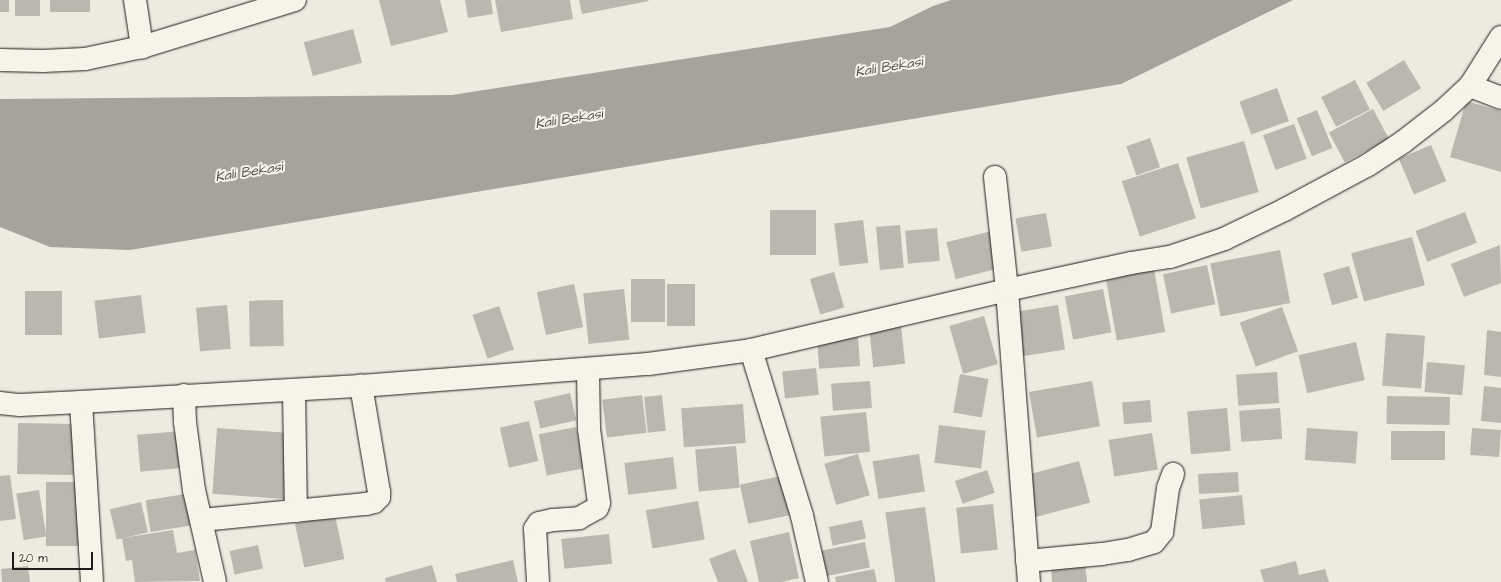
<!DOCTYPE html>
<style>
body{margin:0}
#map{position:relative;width:1501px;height:582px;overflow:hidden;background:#eeeae0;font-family:"Architects Daughter",sans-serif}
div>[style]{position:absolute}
.water>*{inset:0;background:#a6a39d}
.building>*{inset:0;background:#bab7af;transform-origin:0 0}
.roads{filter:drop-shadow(0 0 1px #1c1c1c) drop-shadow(0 0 1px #1c1c1c)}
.street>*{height:22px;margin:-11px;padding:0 11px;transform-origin:11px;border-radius:11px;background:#f7f3e8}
.primary>*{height:22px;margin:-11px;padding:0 11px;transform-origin:11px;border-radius:11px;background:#f7f3e8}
span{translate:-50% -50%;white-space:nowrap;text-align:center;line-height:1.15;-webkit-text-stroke:4px #f7f3e8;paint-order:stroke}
.water-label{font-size:14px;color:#535250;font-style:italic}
.scale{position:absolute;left:12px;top:552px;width:81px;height:18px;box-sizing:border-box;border:2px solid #1c1c1c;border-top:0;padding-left:5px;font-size:12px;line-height:14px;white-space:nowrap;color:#1c1c1c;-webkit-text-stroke:3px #f7f3e8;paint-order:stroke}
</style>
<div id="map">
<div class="water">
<i style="clip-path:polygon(951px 0,1293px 0,1121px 84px,130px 250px,50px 247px,0 227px,0 99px,452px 95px,890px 27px,933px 6px)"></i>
</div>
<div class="building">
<i style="left:0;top:0;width:9px;height:12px"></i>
<i style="left:15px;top:0;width:25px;height:16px"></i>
<i style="left:50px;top:0;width:40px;height:12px"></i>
<i style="clip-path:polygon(379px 0,440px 0,448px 32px,391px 46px)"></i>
<i style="clip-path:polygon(465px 0,491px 0,493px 14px,468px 18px)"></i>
<i style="clip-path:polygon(495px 0,570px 0,573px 19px,501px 32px)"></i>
<i style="clip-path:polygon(579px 0,648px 0,649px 1px,582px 14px)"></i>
<i style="left:353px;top:29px;width:35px;height:51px;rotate:75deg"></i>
<i style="left:1404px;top:60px;width:33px;height:44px;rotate:59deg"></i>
<i style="left:1355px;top:80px;width:33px;height:38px;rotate:63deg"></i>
<i style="left:1277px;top:88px;width:35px;height:40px;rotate:70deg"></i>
<i style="clip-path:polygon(1466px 101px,1501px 111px,1501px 172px,1450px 157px)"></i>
<i style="left:1373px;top:109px;width:34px;height:50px;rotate:62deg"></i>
<i style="left:1317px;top:110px;width:41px;height:22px;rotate:68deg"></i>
<i style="left:1294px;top:124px;width:37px;height:33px;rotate:70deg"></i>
<i style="left:1150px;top:138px;width:31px;height:25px;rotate:71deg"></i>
<i style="left:1244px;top:141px;width:53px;height:60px;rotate:74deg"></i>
<i style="left:1431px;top:145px;width:39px;height:35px;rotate:67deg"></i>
<i style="left:1178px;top:163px;width:58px;height:59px;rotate:72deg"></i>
<i style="left:770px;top:210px;width:46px;height:45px"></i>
<i style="left:1465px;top:212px;width:33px;height:53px;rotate:69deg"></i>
<i style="left:1046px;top:213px;width:34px;height:31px;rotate:80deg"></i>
<i style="left:863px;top:220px;width:43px;height:29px;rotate:83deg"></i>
<i style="left:900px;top:225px;width:43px;height:24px;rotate:85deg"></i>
<i style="left:937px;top:228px;width:33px;height:32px;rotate:85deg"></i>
<i style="left:992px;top:231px;width:38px;height:47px;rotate:76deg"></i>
<i style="left:1412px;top:237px;width:50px;height:63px;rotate:75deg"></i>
<i style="clip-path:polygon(1500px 245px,1501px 283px,1464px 297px,1451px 264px)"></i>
<i style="left:1280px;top:250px;width:54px;height:71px;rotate:79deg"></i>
<i style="left:1207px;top:265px;width:40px;height:45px;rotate:78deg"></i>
<i style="left:1349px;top:266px;width:33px;height:27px;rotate:74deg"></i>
<i style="left:1154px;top:269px;width:64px;height:49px;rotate:80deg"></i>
<i style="left:834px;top:272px;width:37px;height:25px;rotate:74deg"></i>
<i style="left:631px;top:279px;width:34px;height:43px"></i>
<i style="left:574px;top:284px;width:44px;height:38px;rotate:78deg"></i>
<i style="left:667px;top:284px;width:28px;height:42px"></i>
<i style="left:624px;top:289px;width:51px;height:41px;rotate:84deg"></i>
<i style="left:1103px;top:289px;width:44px;height:39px;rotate:79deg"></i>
<i style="left:25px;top:291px;width:37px;height:44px"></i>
<i style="left:141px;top:295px;width:38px;height:47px;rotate:83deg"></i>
<i style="left:283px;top:300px;width:46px;height:34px;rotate:89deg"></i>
<i style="left:227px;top:305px;width:44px;height:31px;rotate:85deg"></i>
<i style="left:1058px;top:305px;width:45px;height:43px;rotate:81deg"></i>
<i style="left:499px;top:306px;width:46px;height:28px;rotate:71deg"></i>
<i style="left:1282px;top:307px;width:47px;height:45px;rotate:70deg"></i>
<i style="left:984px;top:316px;width:50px;height:36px;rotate:74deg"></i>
<i style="left:901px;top:325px;width:39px;height:32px;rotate:84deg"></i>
<i style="clip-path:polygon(1487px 330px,1501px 332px,1501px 377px,1484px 375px)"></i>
<i style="left:1386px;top:333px;width:39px;height:53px;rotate:4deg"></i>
<i style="left:858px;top:337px;width:29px;height:41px;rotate:86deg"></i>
<i style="left:1356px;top:342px;width:39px;height:59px;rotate:77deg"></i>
<i style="left:1427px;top:362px;width:38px;height:30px;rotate:5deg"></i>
<i style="left:816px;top:368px;width:27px;height:34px;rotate:84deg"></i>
<i style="left:1277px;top:372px;width:31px;height:41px;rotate:86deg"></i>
<i style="left:960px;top:374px;width:29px;height:39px;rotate:10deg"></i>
<i style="left:870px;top:381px;width:27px;height:39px;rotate:86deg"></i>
<i style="left:1092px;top:381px;width:46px;height:64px;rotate:80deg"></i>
<i style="clip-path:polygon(1484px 386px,1501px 388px,1501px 423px,1481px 421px)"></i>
<i style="left:570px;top:393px;width:28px;height:37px;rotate:77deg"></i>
<i style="left:642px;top:395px;width:38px;height:40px;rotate:83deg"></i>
<i style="left:662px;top:395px;width:36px;height:18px;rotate:84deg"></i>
<i style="left:1387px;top:396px;width:63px;height:28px;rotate:1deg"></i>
<i style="left:1150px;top:400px;width:22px;height:28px;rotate:85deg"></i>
<i style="left:743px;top:404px;width:39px;height:62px;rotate:86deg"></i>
<i style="left:1227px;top:408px;width:43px;height:40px;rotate:85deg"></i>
<i style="left:1280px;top:408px;width:31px;height:41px;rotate:86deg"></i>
<i style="left:866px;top:412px;width:40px;height:46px;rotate:84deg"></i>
<i style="left:529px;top:421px;width:41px;height:30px;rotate:77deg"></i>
<i style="left:18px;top:423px;width:56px;height:51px;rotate:1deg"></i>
<i style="left:939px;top:425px;width:47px;height:38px;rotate:7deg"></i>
<i style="left:576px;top:427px;width:42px;height:38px;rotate:79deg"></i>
<i style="left:217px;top:428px;width:73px;height:66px;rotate:4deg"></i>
<i style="left:1307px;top:428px;width:51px;height:32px;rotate:4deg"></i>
<i style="left:1472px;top:428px;width:29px;height:27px;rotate:4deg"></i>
<i style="left:181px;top:431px;width:37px;height:44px;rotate:85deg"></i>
<i style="left:1391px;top:431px;width:54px;height:29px"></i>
<i style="left:1152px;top:433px;width:37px;height:44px;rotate:81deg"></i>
<i style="left:736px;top:446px;width:42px;height:41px;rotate:85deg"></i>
<i style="left:858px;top:454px;width:43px;height:35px;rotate:74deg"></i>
<i style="left:919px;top:454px;width:38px;height:47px;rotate:81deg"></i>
<i style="left:673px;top:457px;width:32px;height:49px;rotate:83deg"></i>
<i style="left:1079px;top:461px;width:43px;height:57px;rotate:75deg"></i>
<i style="left:987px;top:470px;width:24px;height:34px;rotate:71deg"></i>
<i style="left:1238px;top:472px;width:20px;height:40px;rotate:87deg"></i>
<i style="clip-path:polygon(10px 475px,16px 519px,0 521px,0 476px)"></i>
<i style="left:781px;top:476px;width:40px;height:42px;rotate:78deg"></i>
<i style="left:46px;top:482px;width:39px;height:64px"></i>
<i style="left:39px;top:490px;width:47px;height:23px;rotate:81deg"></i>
<i style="left:192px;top:493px;width:32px;height:47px;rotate:81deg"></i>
<i style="left:1242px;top:495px;width:30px;height:43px;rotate:84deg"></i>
<i style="left:698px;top:501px;width:39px;height:53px;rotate:80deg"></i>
<i style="left:141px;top:502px;width:31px;height:32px;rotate:77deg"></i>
<i style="left:993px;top:504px;width:46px;height:37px;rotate:84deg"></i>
<i style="left:925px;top:507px;width:76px;height:40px;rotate:82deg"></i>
<i style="left:335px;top:515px;width:45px;height:41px;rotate:78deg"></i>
<i style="left:862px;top:520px;width:19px;height:34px;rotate:78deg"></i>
<i style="clip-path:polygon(173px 530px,177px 553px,195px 550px,200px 581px,135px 582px,132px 560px,126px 561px,122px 538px)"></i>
<i style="clip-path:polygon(789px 532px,799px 578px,782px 582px,759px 582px,750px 541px)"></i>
<i style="left:609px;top:534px;width:30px;height:48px;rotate:84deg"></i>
<i style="left:865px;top:542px;width:26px;height:44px;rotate:79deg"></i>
<i style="left:258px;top:545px;width:24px;height:29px;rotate:78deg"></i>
<i style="clip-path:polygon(735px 549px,748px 582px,718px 582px,709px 559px)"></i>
<i style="clip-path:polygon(513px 560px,518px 582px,457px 582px,455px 574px)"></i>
<i style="clip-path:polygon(1296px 561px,1299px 575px,1325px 569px,1329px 582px,1264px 582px,1260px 570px)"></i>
<i style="clip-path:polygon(1085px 563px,1087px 582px,1052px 582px,1051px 566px)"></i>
<i style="clip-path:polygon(432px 565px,437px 582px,386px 582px,385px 578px)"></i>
<i style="clip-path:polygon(28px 566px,30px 582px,2px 582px,1px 569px)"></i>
<i style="clip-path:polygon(874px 569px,877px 582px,836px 582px,835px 577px)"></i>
</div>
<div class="roads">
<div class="street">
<i style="left:135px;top:0;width:48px;rotate:81.5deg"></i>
<i style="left:1470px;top:86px;width:33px;rotate:21deg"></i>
<i style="left:995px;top:177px;width:114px;rotate:83.9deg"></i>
<i style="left:1007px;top:290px;width:293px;rotate:85.7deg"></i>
<i style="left:751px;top:350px;width:174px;rotate:72.9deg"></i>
<i style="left:802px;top:516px;width:68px;rotate:77.2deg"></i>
<i style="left:294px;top:390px;width:121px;rotate:89.1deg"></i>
<i style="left:184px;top:395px;width:27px;rotate:88deg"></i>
<i style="left:185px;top:422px;width:69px;rotate:82.5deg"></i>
<i style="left:194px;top:490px;width:94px;rotate:77.1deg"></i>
<i style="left:81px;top:402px;width:180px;rotate:86.5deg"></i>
<i style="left:0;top:403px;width:20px;rotate:6deg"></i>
<i style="left:20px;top:405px;width:61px;rotate:-2.8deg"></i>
<i style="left:81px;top:402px;width:280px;rotate:-3.3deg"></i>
<i style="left:361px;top:386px;width:288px;rotate:-4.4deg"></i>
<i style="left:648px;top:364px;width:104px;rotate:-7.7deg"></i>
<i style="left:751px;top:350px;width:263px;rotate:-13.2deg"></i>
<i style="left:1007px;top:290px;width:127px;rotate:-12.3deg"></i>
<i style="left:1131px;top:263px;width:39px;rotate:-9deg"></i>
<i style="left:1170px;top:257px;width:57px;rotate:-18.4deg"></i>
<i style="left:1224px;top:239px;width:67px;rotate:-25.8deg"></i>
<i style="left:1284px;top:210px;width:95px;rotate:-28.2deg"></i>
<i style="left:1368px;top:165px;width:42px;rotate:-33.3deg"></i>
<i style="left:1403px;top:142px;width:51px;rotate:-37.8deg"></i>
<i style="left:1443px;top:111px;width:37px;rotate:-43deg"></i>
<i style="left:1470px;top:86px;width:58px;rotate:-57.7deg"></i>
<i style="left:202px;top:520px;width:165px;rotate:-5.6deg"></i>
<i style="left:366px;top:504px;width:8px;rotate:-14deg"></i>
<i style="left:374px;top:502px;width:7px;rotate:-45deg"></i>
<i style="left:379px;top:497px;width:5px;rotate:-90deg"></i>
<i style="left:379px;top:492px;width:108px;rotate:-99.6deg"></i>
<i style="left:1027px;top:561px;width:75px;rotate:-5.3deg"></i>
<i style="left:1102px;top:554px;width:26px;rotate:-9deg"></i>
<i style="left:1128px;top:550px;width:27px;rotate:-17deg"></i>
<i style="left:1154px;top:542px;width:13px;rotate:-51deg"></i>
<i style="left:1162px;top:532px;width:44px;rotate:-82.2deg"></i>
<i style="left:1168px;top:488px;width:15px;rotate:-70deg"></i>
<i style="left:538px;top:582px;width:53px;rotate:-93.2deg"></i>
<i style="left:535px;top:529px;width:7px;rotate:-56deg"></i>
<i style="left:539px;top:523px;width:14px;rotate:-12deg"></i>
<i style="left:553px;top:520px;width:26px;rotate:-4deg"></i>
<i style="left:579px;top:518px;width:21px;rotate:-29deg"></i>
<i style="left:597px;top:508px;width:5px;rotate:-68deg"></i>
<i style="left:599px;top:503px;width:75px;rotate:-97.7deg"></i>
<i style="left:589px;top:429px;width:60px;rotate:-91deg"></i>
</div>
<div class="primary">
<i style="left:0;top:60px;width:43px;rotate:1.3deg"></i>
<i style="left:43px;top:61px;width:42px;rotate:-2.7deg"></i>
<i style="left:85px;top:59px;width:58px;rotate:-11.9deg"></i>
<i style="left:142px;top:47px;width:160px;rotate:-17.1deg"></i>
</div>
</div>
<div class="water-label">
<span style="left:889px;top:67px;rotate:-9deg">Kali Bekasi</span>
<span style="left:569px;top:119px;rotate:-9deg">Kali Bekasi</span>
<span style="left:249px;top:172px;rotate:-9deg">Kali Bekasi</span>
</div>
<div class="scale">20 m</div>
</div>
